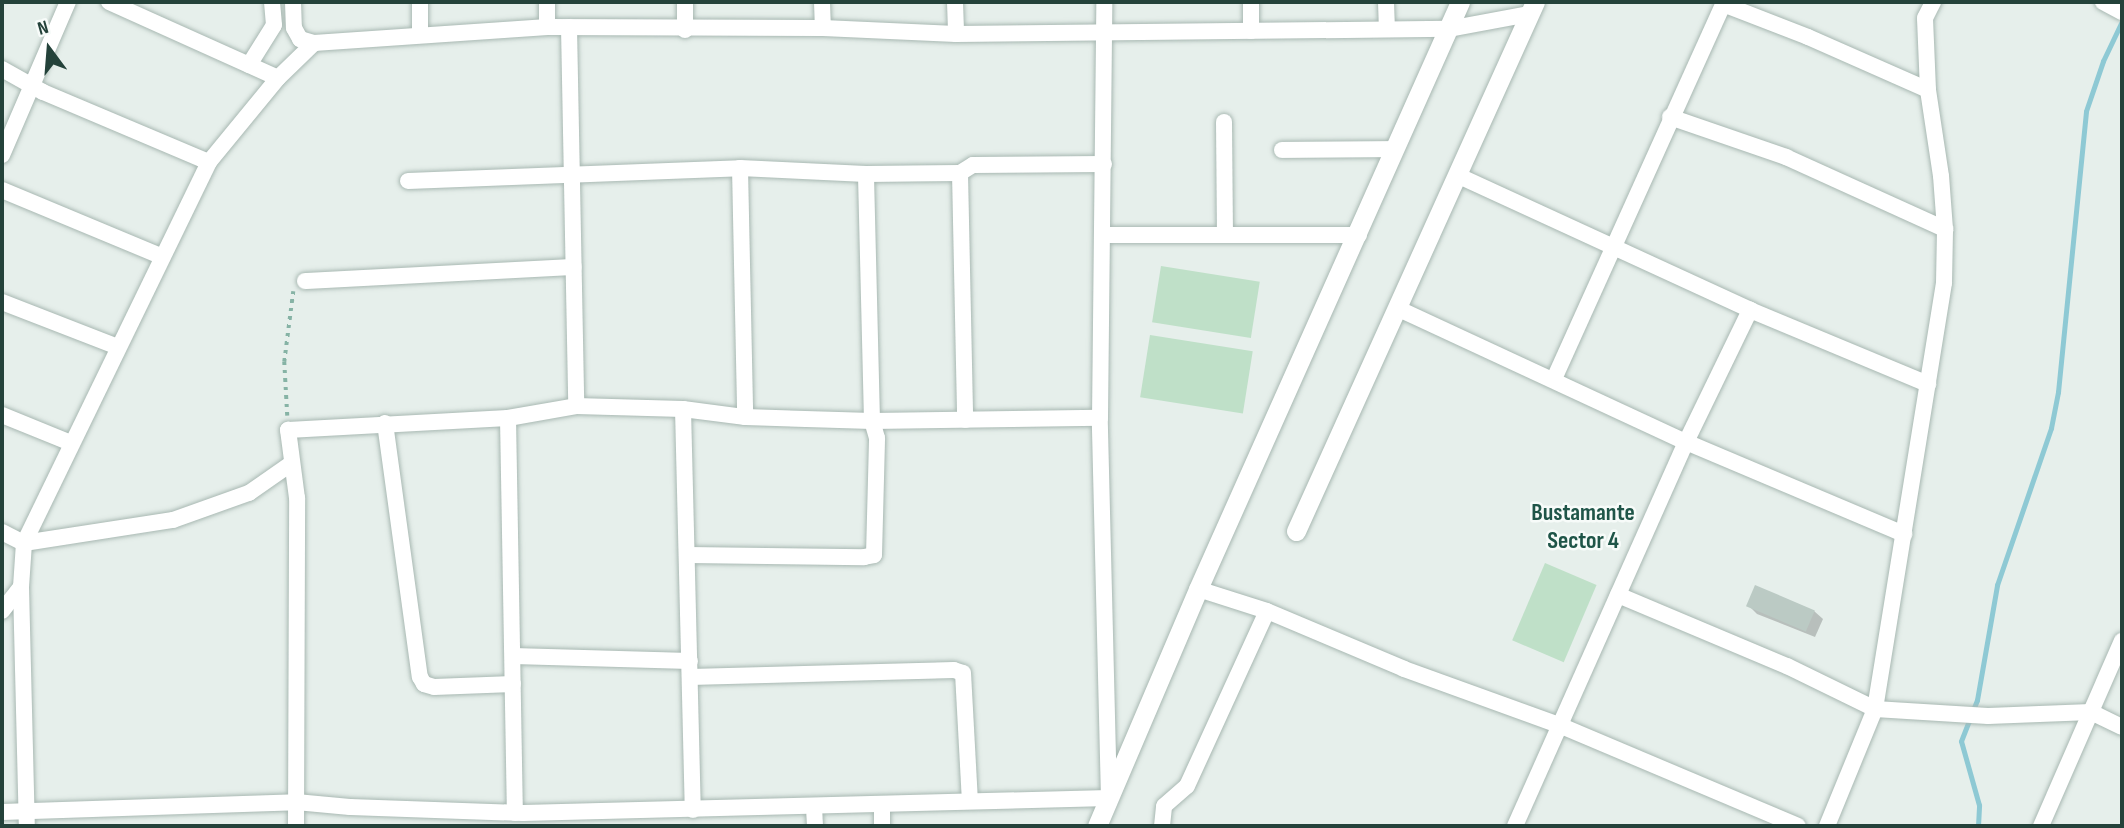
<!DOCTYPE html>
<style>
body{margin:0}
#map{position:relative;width:2124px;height:828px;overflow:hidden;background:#e6efeb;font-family:"Sofia Sans Condensed",sans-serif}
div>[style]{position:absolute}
.green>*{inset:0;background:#bfe0c8;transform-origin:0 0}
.shadow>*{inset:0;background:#0003}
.stream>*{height:5px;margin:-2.5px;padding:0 2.5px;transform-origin:2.5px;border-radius:2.5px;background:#8ec9d4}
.building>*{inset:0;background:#bbcac4;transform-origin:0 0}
.path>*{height:3.5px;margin-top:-1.75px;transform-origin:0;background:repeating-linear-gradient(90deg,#86b3a5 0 3.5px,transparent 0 8.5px)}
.roads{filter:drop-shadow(0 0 2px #a8b8b2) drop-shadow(0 0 2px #a8b8b2)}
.minor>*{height:16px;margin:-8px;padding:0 8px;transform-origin:8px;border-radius:8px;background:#fff}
.tertiary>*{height:19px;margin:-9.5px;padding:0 9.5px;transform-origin:9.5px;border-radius:9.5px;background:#fff}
span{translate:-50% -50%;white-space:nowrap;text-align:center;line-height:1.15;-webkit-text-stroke:5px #f7fbf9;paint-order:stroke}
.neighbourhood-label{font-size:24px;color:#1f5548;font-weight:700}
.frame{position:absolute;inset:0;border:4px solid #24423a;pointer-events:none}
.north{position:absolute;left:14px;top:14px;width:70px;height:70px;-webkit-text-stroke:5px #f7fbf9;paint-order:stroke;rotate:344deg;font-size:19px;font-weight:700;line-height:28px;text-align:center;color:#24423a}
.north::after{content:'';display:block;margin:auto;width:24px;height:32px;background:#24423a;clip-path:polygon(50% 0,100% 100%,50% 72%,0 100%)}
</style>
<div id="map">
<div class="green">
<i style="left:1161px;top:266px;width:100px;height:57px;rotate:9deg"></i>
<i style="left:1150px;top:335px;width:104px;height:63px;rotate:9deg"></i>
<i style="left:1545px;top:563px;width:56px;height:84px;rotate:23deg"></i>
</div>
<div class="shadow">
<i style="clip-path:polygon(1749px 606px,1814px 611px,1823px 619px,1815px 637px,1757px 614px)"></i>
</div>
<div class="stream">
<i style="left:1978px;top:826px;width:21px;rotate:-87deg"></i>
<i style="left:1979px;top:805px;width:66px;rotate:-105.7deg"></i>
<i style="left:1961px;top:741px;width:44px;rotate:-68.7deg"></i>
<i style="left:1977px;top:700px;width:117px;rotate:-80.1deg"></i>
<i style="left:1997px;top:585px;width:166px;rotate:-71deg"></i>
<i style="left:2051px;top:428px;width:37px;rotate:-79deg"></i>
<i style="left:2058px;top:392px;width:282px;rotate:-84.3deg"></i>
<i style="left:2086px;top:111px;width:53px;rotate:-71.2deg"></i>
<i style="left:2103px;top:61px;width:44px;rotate:-64.6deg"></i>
</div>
<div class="building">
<i style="left:1755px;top:585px;width:65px;height:23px;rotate:23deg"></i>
</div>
<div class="path">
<i style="left:287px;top:416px;width:54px;rotate:-93.2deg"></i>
<i style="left:284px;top:362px;width:71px;rotate:-82.7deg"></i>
</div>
<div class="roads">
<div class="minor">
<i style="left:109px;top:2px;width:185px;rotate:24.2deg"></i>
<i style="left:293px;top:2px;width:26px;rotate:88deg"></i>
<i style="left:294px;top:28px;width:13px;rotate:61deg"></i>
<i style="left:300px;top:39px;width:15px;rotate:16deg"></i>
<i style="left:547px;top:2px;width:25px;rotate:90deg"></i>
<i style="left:685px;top:2px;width:28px;rotate:90deg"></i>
<i style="left:822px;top:2px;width:26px;rotate:88deg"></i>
<i style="left:955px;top:2px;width:32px;rotate:88deg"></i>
<i style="left:1251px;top:2px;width:29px;rotate:90deg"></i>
<i style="left:1386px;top:2px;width:26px;rotate:88deg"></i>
<i style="left:2103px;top:2px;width:21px;rotate:28deg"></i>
<i style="left:1723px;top:4px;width:91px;rotate:21.2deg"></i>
<i style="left:1808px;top:37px;width:131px;rotate:23.8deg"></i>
<i style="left:569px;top:27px;width:379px;rotate:88.9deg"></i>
<i style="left:420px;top:34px;width:32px;rotate:-90deg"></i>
<i style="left:249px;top:65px;width:47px;rotate:-58deg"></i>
<i style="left:274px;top:25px;width:23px;rotate:-95deg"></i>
<i style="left:2px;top:69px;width:47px;rotate:29.3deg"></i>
<i style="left:43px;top:92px;width:180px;rotate:22.9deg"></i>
<i style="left:1670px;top:117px;width:123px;rotate:19deg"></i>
<i style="left:1786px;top:157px;width:175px;rotate:24.4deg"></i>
<i style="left:1224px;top:122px;width:112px;rotate:89.5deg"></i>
<i style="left:1282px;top:150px;width:113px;rotate:-0.5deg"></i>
<i style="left:2px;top:155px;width:167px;rotate:-66.7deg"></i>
<i style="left:740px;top:168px;width:249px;rotate:88.8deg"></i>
<i style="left:960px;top:173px;width:247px;rotate:88.8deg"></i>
<i style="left:1457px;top:175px;width:323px;rotate:24.7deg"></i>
<i style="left:1750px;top:310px;width:193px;rotate:22.6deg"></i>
<i style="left:408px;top:181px;width:332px;rotate:-2.2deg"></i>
<i style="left:740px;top:168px;width:126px;rotate:2.7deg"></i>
<i style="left:866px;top:174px;width:94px;rotate:-0.6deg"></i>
<i style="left:960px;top:173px;width:15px;rotate:-32deg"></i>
<i style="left:973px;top:165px;width:131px;rotate:-0.4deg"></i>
<i style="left:2px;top:190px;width:174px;rotate:22.6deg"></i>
<i style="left:1103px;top:235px;width:256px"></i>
<i style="left:305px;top:281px;width:269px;rotate:-3deg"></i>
<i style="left:2px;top:302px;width:124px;rotate:21.2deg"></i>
<i style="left:1397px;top:308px;width:319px;rotate:24.9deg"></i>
<i style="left:1686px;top:442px;width:237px;rotate:22.9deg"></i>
<i style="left:1554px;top:379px;width:414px;rotate:-65.7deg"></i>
<i style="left:683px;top:409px;width:401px;rotate:88.6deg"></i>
<i style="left:2px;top:415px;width:74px;rotate:22.1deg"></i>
<i style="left:508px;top:418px;width:395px;rotate:89deg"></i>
<i style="left:385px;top:423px;width:256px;rotate:82.2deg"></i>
<i style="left:420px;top:677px;width:8px;rotate:60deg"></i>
<i style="left:424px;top:684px;width:10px;rotate:17deg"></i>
<i style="left:434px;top:687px;width:79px;rotate:-2.2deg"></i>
<i style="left:2px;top:532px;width:25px;rotate:27deg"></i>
<i style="left:24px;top:543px;width:151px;rotate:-8.8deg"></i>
<i style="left:173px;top:520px;width:81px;rotate:-19.6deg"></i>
<i style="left:249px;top:493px;width:52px;rotate:-34.9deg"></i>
<i style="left:688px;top:555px;width:176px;rotate:0.7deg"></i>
<i style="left:864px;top:557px;width:10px;rotate:-11deg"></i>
<i style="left:874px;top:555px;width:117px;rotate:-88.5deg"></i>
<i style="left:877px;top:438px;width:18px;rotate:-106deg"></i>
<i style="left:872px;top:421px;width:247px;rotate:-91.4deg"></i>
<i style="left:21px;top:587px;width:239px;rotate:88.6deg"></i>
<i style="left:1198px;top:589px;width:72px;rotate:17.7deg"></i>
<i style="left:1267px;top:611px;width:149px;rotate:22.9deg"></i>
<i style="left:1404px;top:669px;width:165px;rotate:19.9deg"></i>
<i style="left:1559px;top:725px;width:259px;rotate:22.9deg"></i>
<i style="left:1618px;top:595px;width:183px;rotate:22.8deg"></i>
<i style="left:1787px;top:666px;width:98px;rotate:26deg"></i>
<i style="left:1875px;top:709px;width:113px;rotate:3.5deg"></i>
<i style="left:1988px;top:716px;width:103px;rotate:-2.2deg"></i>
<i style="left:2091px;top:712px;width:34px;rotate:26deg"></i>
<i style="left:2px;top:611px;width:31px;rotate:-52deg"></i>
<i style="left:21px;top:587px;width:44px;rotate:-86.1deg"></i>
<i style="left:24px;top:543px;width:424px;rotate:-64.1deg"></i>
<i style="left:209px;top:162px;width:109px;rotate:-50.6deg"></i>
<i style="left:278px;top:78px;width:50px;rotate:-44.2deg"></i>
<i style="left:314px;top:43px;width:234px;rotate:-3.9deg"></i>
<i style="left:547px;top:27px;width:276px;rotate:0.2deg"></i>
<i style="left:823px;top:28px;width:133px;rotate:2.6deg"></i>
<i style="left:956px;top:34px;width:493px;rotate:-0.6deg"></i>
<i style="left:1449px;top:29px;width:81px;rotate:-10.6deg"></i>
<i style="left:513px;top:656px;width:177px;rotate:1.6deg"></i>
<i style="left:690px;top:677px;width:264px;rotate:-1.5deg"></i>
<i style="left:954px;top:670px;width:9px;rotate:18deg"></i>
<i style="left:963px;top:673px;width:128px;rotate:86.9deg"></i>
<i style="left:882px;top:805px;width:21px;rotate:90deg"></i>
<i style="left:814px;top:807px;width:19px;rotate:87deg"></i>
<i style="left:2px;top:812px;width:294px;rotate:-1.9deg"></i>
<i style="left:296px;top:802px;width:54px;rotate:5.3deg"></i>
<i style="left:350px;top:807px;width:173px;rotate:2deg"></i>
<i style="left:523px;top:813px;width:586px;rotate:-1.47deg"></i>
<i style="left:1109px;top:798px;width:380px;rotate:-91.4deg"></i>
<i style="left:1100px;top:418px;width:416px;rotate:-89.4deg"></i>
<i style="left:296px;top:826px;width:328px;rotate:-89.8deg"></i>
<i style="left:297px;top:498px;width:69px;rotate:-97.5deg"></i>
<i style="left:288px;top:430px;width:220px;rotate:-3.1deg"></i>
<i style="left:508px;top:418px;width:69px;rotate:-10deg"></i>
<i style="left:576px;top:406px;width:107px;rotate:1.6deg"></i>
<i style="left:683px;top:409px;width:63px;rotate:7.4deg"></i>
<i style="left:745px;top:417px;width:127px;rotate:1.8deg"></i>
<i style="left:872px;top:421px;width:228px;rotate:-0.8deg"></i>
<i style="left:1162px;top:826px;width:20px;rotate:-84deg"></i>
<i style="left:1164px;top:806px;width:30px;rotate:-41deg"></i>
<i style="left:1187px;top:786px;width:192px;rotate:-65.4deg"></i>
<i style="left:1515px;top:826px;width:420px;rotate:-66deg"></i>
<i style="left:1686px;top:442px;width:147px;rotate:-64.1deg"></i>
<i style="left:1827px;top:826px;width:126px;rotate:-67.7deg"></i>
<i style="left:1875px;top:709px;width:432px;rotate:-80.8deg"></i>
<i style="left:1944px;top:283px;width:54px;rotate:-88.9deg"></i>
<i style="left:1945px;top:229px;width:53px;rotate:-94.3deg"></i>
<i style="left:1941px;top:176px;width:87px;rotate:-98.6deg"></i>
<i style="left:1928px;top:90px;width:72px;rotate:-92.4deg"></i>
<i style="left:1925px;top:18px;width:18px;rotate:-63deg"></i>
<i style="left:2041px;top:826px;width:202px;rotate:-66.4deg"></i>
</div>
<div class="tertiary">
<i style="left:1296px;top:531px;width:580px;rotate:-65.69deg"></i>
<i style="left:1097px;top:826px;width:258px;rotate:-66.9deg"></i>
<i style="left:1198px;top:589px;width:643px;rotate:-65.95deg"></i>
</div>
</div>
<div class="neighbourhood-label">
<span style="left:1583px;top:527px">Bustamante<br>Sector 4</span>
</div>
<div class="frame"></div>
<div class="north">N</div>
</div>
